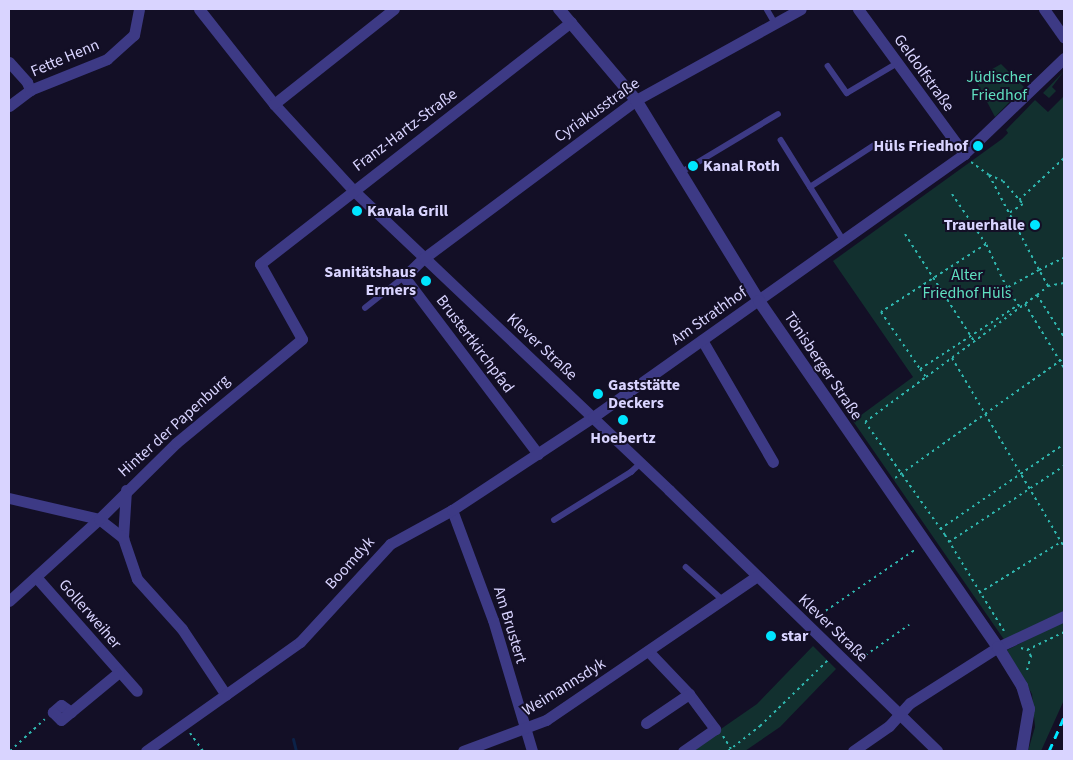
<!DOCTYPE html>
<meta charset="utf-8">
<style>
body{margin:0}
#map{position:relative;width:1073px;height:760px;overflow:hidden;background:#130f26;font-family:"Source Sans 3",sans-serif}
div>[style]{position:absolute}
.green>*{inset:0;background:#12302f}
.stream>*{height:3px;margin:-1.5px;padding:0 1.5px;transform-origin:1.5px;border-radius:1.5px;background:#0c2248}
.path>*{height:2px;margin-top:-1px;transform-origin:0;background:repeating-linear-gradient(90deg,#2fb8b0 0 2.5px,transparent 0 6.5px)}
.service>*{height:5.5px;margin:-2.75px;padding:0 2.75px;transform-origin:2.75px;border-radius:2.75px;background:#3d3a85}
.minor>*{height:11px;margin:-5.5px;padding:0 5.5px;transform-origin:5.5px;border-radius:5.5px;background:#3d3a85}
.tertiary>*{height:12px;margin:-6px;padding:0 6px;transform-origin:6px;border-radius:6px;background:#3d3a85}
.rail>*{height:3px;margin-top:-1.5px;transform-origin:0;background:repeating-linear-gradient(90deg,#00e5ff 0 8px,transparent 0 14px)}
.dots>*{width:14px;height:14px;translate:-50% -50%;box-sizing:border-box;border:2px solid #130f26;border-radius:50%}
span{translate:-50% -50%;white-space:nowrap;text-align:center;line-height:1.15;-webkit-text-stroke:4px #130f26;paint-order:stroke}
.street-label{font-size:16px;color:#d9d4ff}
.park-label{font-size:16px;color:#5fe0c0}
.poi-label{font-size:16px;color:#d9d4ff;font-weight:700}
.right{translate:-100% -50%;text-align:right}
.left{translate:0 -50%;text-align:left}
.frame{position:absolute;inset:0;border:10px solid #d9d4ff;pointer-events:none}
</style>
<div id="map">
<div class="green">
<i style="clip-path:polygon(1001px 64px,1024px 87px,995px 117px,975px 79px)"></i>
<i style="clip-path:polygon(1064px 71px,1052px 87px,1056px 91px,1049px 98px,1043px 93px)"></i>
<i style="clip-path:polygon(1064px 96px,1064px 611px,1005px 641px,853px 421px,913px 377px,833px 261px,1002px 139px,1008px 133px,1006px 130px,1035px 100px,1048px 112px)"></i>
<i style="clip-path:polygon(1064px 621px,1064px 700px,1041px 751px,1028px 751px,1035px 727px,1032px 694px,1007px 650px)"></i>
<i style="clip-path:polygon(813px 646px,836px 669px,780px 727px,745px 751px,689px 751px,757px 704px)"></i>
</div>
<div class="stream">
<i style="left:293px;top:739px;width:12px;rotate:76deg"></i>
</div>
<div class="path">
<i style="left:971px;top:162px;width:22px;rotate:36deg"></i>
<i style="left:989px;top:175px;width:107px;rotate:62.2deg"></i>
<i style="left:1039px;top:270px;width:28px;rotate:-26deg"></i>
<i style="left:989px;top:175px;width:15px;rotate:23deg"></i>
<i style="left:1003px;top:181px;width:30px;rotate:49deg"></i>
<i style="left:1023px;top:204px;width:17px;rotate:147deg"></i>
<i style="left:952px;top:194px;width:60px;rotate:55.8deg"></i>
<i style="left:1019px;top:200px;width:62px;rotate:-43deg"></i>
<i style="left:905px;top:234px;width:127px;rotate:57.2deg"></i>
<i style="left:1048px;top:286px;width:16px;rotate:-11deg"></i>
<i style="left:1007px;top:288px;width:49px;rotate:-115.5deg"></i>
<i style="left:986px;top:244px;width:125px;rotate:147.1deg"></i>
<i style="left:881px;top:312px;width:69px;rotate:55.6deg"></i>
<i style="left:920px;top:369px;width:117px;rotate:-33.1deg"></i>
<i style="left:1037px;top:295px;width:50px;rotate:57.3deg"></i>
<i style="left:1025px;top:304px;width:75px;rotate:58.6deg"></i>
<i style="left:952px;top:358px;width:220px;rotate:59.3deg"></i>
<i style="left:920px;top:369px;width:10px;rotate:53deg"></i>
<i style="left:895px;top:478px;width:207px;rotate:-35.4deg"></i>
<i style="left:940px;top:529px;width:150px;rotate:-34.4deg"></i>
<i style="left:949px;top:542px;width:138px;rotate:-33.5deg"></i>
<i style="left:979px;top:593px;width:97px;rotate:-31.9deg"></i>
<i style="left:815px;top:618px;width:122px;rotate:-34.3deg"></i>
<i style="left:1004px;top:631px;width:113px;rotate:-121.6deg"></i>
<i style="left:945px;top:535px;width:138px;rotate:-125.3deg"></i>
<i style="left:865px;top:422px;width:76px;rotate:-36.4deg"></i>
<i style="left:926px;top:377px;width:138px;rotate:-36.5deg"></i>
<i style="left:1037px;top:295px;width:14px;rotate:-39deg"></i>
<i style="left:1048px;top:286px;width:18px;rotate:-119deg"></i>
<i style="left:1039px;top:270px;width:37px;rotate:151deg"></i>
<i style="left:1007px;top:288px;width:23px;rotate:56deg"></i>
<i style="left:1021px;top:648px;width:6px;rotate:18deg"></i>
<i style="left:1027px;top:650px;width:41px;rotate:-25.9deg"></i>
<i style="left:860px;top:659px;width:60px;rotate:-34.8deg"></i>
<i style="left:1027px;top:670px;width:15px;rotate:-74deg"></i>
<i style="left:1031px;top:656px;width:7px;rotate:-124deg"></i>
<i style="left:190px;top:733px;width:22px;rotate:54deg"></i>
<i style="left:723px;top:736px;width:15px;rotate:58deg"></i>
<i style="left:10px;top:751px;width:47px;rotate:-42.4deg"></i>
<i style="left:728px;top:751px;width:41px;rotate:-38deg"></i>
<i style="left:760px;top:726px;width:95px;rotate:-44.1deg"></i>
</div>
<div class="service">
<i style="left:767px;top:9px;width:16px;rotate:60deg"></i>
<i style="left:828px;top:66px;width:33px;rotate:55deg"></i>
<i style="left:847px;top:93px;width:57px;rotate:-30.6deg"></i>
<i style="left:781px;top:140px;width:119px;rotate:58deg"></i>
<i style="left:680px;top:173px;width:114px;rotate:-31deg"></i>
<i style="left:810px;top:187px;width:75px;rotate:-33.1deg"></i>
<i style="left:365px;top:308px;width:50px;rotate:-38.5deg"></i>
<i style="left:554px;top:520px;width:91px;rotate:-31.9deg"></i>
<i style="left:631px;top:472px;width:12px;rotate:-42deg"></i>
<i style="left:686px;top:567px;width:51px;rotate:41.8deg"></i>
</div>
<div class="minor">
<i style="left:199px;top:9px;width:121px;rotate:51.7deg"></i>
<i style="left:274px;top:104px;width:117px;rotate:47.4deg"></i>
<i style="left:353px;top:190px;width:436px;rotate:43.5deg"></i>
<i style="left:669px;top:490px;width:374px;rotate:44.2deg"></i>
<i style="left:858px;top:9px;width:180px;rotate:53.8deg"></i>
<i style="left:1044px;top:9px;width:35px;rotate:55deg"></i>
<i style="left:9px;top:62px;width:27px;rotate:48deg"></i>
<i style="left:27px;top:82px;width:9px;rotate:69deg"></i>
<i style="left:274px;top:104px;width:153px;rotate:-38.4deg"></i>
<i style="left:9px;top:106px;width:26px;rotate:-37deg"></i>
<i style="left:30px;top:90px;width:83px;rotate:-21.9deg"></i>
<i style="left:107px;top:59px;width:36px;rotate:-42deg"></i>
<i style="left:134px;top:35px;width:26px;rotate:-79deg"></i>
<i style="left:702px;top:340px;width:141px;rotate:59.8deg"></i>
<i style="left:538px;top:454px;width:222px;rotate:-127.1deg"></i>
<i style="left:404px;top:277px;width:28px;rotate:-44deg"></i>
<i style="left:424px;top:258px;width:264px;rotate:-36.7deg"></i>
<i style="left:636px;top:100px;width:188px;rotate:-28.9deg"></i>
<i style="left:126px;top:490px;width:48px;rotate:93.6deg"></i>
<i style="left:123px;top:538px;width:43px;rotate:71.1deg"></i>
<i style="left:137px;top:579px;width:67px;rotate:48deg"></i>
<i style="left:182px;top:629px;width:79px;rotate:56.3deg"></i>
<i style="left:9px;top:498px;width:92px;rotate:13.1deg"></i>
<i style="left:99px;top:519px;width:31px;rotate:38deg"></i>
<i style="left:452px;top:510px;width:117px;rotate:69.6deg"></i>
<i style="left:493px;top:620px;width:137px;rotate:73.4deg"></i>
<i style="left:36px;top:577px;width:152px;rotate:48.5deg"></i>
<i style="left:9px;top:601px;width:122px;rotate:-42.3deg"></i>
<i style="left:99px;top:519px;width:108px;rotate:-44.6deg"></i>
<i style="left:176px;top:443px;width:163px;rotate:-39.5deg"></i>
<i style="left:302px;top:339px;width:86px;rotate:-119.2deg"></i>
<i style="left:260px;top:264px;width:394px;rotate:-37.9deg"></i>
<i style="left:649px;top:652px;width:58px;rotate:46.4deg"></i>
<i style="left:689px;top:694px;width:44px;rotate:53.4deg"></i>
<i style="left:715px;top:729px;width:39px;rotate:145deg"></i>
<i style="left:71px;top:712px;width:12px;rotate:-145deg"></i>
<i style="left:61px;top:705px;width:11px;rotate:139deg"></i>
<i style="left:53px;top:712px;width:11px;rotate:45deg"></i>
<i style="left:61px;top:720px;width:75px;rotate:-39.6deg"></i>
<i style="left:646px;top:723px;width:52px;rotate:-34deg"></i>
<i style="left:146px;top:751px;width:189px;rotate:-35.3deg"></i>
<i style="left:300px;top:642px;width:133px;rotate:-47.4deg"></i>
<i style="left:390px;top:544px;width:71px;rotate:-28.7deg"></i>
<i style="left:452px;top:510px;width:169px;rotate:-33.4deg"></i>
<i style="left:593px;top:417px;width:455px;rotate:-35.3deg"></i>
<i style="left:964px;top:154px;width:139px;rotate:-43.8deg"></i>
<i style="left:463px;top:751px;width:89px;rotate:-20.5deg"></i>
<i style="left:546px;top:720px;width:254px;rotate:-34.3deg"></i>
<i style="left:853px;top:751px;width:44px;rotate:-34.8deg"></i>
<i style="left:889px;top:726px;width:31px;rotate:-48deg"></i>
<i style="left:910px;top:703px;width:104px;rotate:-32.5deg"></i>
<i style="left:998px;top:647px;width:73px;rotate:-25.2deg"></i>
</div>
<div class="tertiary">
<i style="left:559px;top:9px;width:119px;rotate:49.8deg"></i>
<i style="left:636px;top:100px;width:236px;rotate:58.5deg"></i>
<i style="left:759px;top:301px;width:421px;rotate:55.4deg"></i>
<i style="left:998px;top:647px;width:46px;rotate:58.4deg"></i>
<i style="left:1022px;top:686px;width:24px;rotate:73deg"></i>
<i style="left:1029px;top:709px;width:43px;rotate:99.5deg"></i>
</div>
<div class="rail">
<i style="left:1049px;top:751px;width:36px;rotate:-66deg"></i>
</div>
<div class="dots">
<i style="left:978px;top:146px;background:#00e5ff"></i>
<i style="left:693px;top:166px;background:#00e5ff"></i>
<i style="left:357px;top:211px;background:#00e5ff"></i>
<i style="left:1035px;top:225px;background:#00e5ff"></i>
<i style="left:426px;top:281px;background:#00e5ff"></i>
<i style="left:598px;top:394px;background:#00e5ff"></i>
<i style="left:623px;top:420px;background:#00e5ff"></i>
<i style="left:771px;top:636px;background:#00e5ff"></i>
</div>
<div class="street-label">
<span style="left:65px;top:58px;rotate:-23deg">Fette Henn</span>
<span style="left:924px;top:73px;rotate:54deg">Geldolfstraße</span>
<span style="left:597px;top:110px;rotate:-35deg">Cyriakusstraße</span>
<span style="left:405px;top:130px;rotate:-37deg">Franz-Hartz-Straße</span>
<span style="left:709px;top:316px;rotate:-35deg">Am Strathhof</span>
<span style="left:475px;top:344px;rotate:53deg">Brustertkirchpfad</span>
<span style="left:542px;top:347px;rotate:43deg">Klever Straße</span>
<span style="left:823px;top:366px;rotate:56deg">Tönisberger Straße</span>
<span style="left:174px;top:426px;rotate:-42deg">Hinter der Papenburg</span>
<span style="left:350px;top:563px;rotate:-48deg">Boomdyk</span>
<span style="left:90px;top:614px;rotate:49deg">Gollerweiher</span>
<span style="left:510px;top:625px;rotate:73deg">Am Brustert</span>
<span style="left:833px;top:628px;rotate:44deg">Klever Straße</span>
<span style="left:564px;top:687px;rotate:-32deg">Weimannsdyk</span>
</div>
<div class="park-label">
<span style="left:999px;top:86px">Jüdischer<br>Friedhof</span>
<span style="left:967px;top:284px">Alter<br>Friedhof Hüls</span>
</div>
<div class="poi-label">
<span class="right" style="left:968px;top:146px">Hüls Friedhof</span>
<span class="left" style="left:703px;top:166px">Kanal Roth</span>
<span class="left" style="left:367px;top:211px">Kavala Grill</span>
<span class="right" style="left:1025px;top:225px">Trauerhalle</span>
<span class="right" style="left:416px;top:281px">Sanitätshaus<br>Ermers</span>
<span class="left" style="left:608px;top:394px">Gaststätte<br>Deckers</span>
<span style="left:623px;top:438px">Hoebertz</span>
<span class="left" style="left:781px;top:636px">star</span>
</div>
<div class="frame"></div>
</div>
